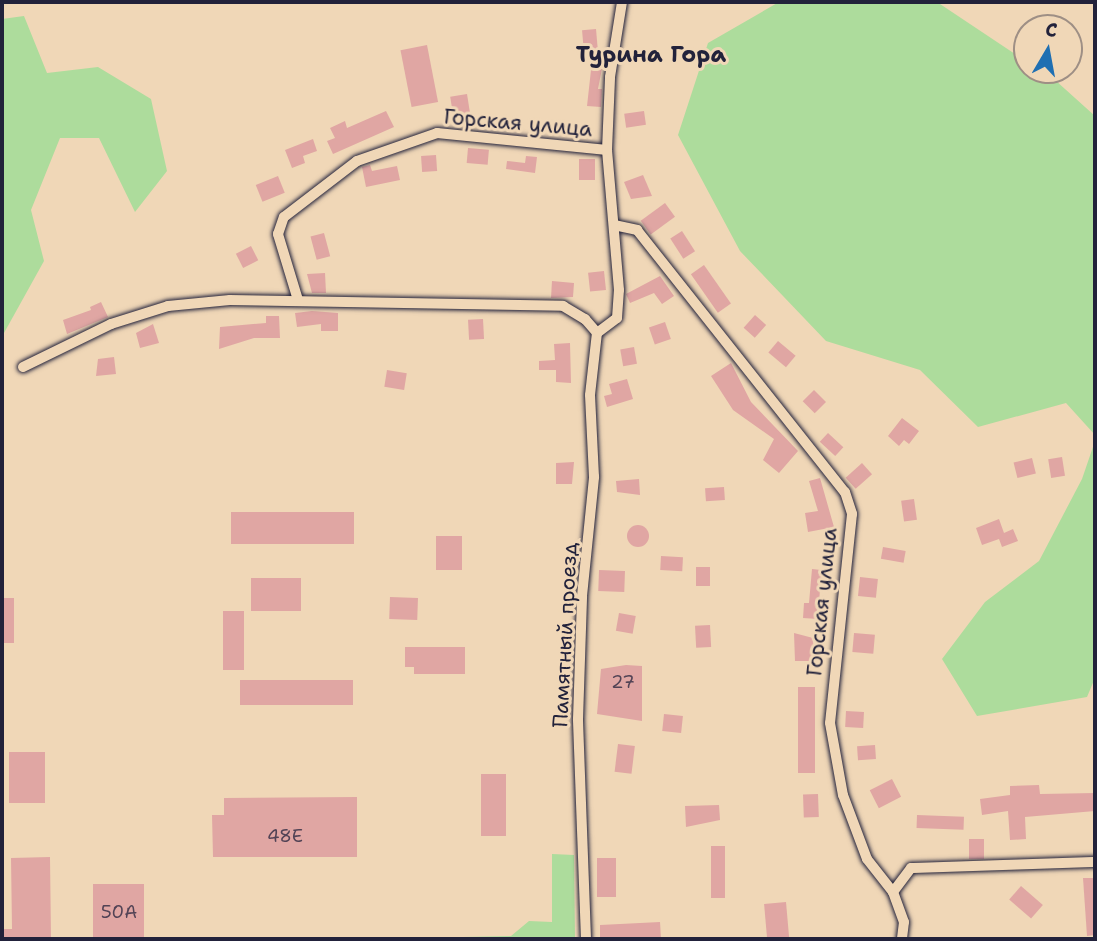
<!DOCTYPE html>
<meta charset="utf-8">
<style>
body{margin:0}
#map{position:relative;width:1097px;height:941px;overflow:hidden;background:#f0d7b7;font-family:"Shantell Sans",sans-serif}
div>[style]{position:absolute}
.green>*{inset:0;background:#addc9c}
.building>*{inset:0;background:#e0a6a3;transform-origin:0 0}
.round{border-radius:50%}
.roads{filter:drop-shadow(0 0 2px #22223b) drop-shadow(0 0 2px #22223b)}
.minor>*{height:10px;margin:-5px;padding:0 5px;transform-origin:5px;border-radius:5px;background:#f0d7b7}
span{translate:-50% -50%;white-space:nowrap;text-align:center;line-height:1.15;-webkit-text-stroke:6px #f0d7b7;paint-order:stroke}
.number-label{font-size:18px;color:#524355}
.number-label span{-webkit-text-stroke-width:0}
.street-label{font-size:21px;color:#22223b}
.neighbourhood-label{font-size:23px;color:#22223b;font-weight:700}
.frame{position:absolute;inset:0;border:4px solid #22223b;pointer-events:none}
.north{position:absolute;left:1013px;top:14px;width:70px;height:70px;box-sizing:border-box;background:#f0d7b7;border:2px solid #9e8f85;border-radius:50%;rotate:10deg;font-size:19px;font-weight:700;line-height:28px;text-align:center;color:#22223b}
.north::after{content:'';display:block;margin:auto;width:24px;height:32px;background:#1f6fb2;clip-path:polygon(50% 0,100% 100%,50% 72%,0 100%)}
</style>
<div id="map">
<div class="green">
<i style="clip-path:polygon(779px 2px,937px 2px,1027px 62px,1027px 70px,1040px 70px,1055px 80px,1095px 116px,1095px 435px,1066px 403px,978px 427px,920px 370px,826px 341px,740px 251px,678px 135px,708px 43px)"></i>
<i style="clip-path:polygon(24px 16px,47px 73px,98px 67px,151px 99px,167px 171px,135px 212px,99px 138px,60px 138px,31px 210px,44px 261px,4px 333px,2px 19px)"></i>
<i style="clip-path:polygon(1095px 441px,1095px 678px,1087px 697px,977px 716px,942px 659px,985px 602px,1039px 561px,1082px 479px)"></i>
<i style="clip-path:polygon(552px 854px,574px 855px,575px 939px,367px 939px,511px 936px,529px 921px,552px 922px)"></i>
</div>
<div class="building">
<i style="left:596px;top:29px;width:22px;height:14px;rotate:85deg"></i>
<i style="left:427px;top:45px;width:58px;height:27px;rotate:79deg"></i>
<i style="clip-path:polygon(592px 61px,603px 63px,598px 89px,602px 89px,601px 107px,587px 106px)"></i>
<i style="left:467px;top:94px;width:20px;height:17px;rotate:81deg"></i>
<i style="clip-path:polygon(386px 111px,394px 127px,333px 154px,327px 141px,335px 138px,330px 128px,345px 121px,347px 128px)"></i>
<i style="left:644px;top:111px;width:14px;height:20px;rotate:82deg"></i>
<i style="clip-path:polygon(313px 139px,317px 151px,303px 156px,305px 163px,292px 168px,285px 150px)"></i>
<i style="left:468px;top:148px;width:21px;height:15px;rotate:5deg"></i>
<i style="left:436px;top:155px;width:16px;height:15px;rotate:86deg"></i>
<i style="clip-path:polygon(526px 156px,537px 157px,535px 173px,506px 169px,507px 161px,525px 163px)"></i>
<i style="left:579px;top:159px;width:16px;height:21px"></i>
<i style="clip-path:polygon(370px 165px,372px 171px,397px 166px,400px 180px,366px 187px,362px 167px)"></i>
<i style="clip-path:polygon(643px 175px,652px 196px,631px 199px,624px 182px)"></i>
<i style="left:278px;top:176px;width:18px;height:24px;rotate:68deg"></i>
<i style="left:665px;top:203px;width:17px;height:30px;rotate:54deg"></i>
<i style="left:682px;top:231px;width:24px;height:14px;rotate:57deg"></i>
<i style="left:324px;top:233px;width:24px;height:14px;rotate:75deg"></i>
<i style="left:251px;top:246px;width:16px;height:17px;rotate:63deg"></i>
<i style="left:704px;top:265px;width:47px;height:16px;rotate:55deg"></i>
<i style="left:604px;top:271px;width:19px;height:16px;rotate:84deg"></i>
<i style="clip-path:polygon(325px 273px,326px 293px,312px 293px,307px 274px)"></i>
<i style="clip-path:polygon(660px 276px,674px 296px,662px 304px,654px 293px,630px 303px,626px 294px)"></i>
<i style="clip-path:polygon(552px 281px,574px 283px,573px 297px,551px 298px)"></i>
<i style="clip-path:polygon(101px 302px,108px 317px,67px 334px,63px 320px,91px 310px,90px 307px)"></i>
<i style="clip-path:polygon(312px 311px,338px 313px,338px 331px,321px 331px,321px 324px,297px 327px,295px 313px)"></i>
<i style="left:755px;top:315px;width:15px;height:17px;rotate:42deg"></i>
<i style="clip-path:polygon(266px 316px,279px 316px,280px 338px,254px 338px,219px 349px,220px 327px,266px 323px)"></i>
<i style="left:483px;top:319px;width:20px;height:15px;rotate:87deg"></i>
<i style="left:665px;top:322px;width:18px;height:17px;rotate:71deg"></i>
<i style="clip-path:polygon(153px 324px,159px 343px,140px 348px,136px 333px)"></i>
<i style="left:778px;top:341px;width:23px;height:15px;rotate:40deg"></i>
<i style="clip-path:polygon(570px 343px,571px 383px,556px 382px,556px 370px,539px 370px,539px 361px,555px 360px,554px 344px)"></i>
<i style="left:634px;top:347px;width:17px;height:14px;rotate:80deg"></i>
<i style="clip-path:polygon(114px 357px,116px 374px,96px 376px,98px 359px)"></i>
<i style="clip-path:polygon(731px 363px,751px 402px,798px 451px,779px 473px,763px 460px,774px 439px,733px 410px,711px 376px)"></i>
<i style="left:387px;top:370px;width:20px;height:17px;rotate:9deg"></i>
<i style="clip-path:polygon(627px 379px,633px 399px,607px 407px,604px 396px,612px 394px,609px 384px)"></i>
<i style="left:814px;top:390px;width:17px;height:16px;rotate:45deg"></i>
<i style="clip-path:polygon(902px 418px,919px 431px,909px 444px,904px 440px,899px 446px,888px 436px)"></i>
<i style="left:828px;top:433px;width:21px;height:12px;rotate:43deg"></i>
<i style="left:1062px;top:457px;width:19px;height:14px;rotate:81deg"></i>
<i style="left:1032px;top:458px;width:16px;height:19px;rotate:76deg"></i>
<i style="clip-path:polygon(574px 462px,572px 484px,556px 484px,556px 463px)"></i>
<i style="left:862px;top:463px;width:15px;height:22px;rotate:48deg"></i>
<i style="clip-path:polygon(820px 478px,834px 527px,808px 532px,805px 513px,818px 511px,809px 481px)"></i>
<i style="clip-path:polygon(639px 479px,640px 495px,617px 492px,616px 481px)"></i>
<i style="left:724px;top:487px;width:13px;height:19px;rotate:86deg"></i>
<i style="left:914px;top:499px;width:21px;height:13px;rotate:82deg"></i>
<i style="left:354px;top:512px;width:32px;height:123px;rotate:90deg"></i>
<i style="clip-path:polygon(999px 519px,1004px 533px,1013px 529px,1018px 541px,1002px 547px,999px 539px,982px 545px,976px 528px)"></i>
<i class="round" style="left:627px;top:525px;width:22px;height:22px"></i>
<i style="left:436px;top:536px;width:26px;height:34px"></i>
<i style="left:883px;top:547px;width:23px;height:12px;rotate:10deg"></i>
<i style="left:661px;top:556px;width:22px;height:14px;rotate:3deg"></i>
<i style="left:696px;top:567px;width:14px;height:19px"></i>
<i style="clip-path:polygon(812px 569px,830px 571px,829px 590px,820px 589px,818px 619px,803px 618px,804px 603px,809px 603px)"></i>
<i style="left:599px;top:570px;width:26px;height:21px;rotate:2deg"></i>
<i style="left:860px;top:577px;width:18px;height:19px;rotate:6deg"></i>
<i style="left:251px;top:578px;width:50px;height:33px"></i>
<i style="left:390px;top:597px;width:28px;height:22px;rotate:2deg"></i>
<i style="left:2px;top:598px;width:12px;height:45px"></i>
<i style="left:223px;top:611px;width:21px;height:59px"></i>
<i style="left:619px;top:613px;width:17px;height:18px;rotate:10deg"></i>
<i style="left:710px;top:625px;width:22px;height:15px;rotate:87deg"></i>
<i style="clip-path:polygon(794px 633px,813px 638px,814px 661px,795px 661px)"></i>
<i style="left:854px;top:633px;width:21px;height:19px;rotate:5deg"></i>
<i style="clip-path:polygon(405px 647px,465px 647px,465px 674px,414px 674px,414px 667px,405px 667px)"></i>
<i style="clip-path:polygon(626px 665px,642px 666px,642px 721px,597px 714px,601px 669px)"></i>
<i style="left:353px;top:680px;width:25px;height:113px;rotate:90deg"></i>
<i style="left:798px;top:687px;width:17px;height:86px"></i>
<i style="left:846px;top:711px;width:18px;height:16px;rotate:3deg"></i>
<i style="left:664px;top:714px;width:19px;height:17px;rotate:6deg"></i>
<i style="left:618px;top:744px;width:17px;height:28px;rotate:7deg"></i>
<i style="left:875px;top:745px;width:14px;height:18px;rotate:86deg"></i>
<i style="left:45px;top:752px;width:51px;height:36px;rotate:90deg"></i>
<i style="left:481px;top:774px;width:25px;height:62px"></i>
<i style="left:892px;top:779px;width:20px;height:25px;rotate:63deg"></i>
<i style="clip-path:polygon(1039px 785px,1040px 794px,1095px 793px,1095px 811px,1025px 817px,1026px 839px,1010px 840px,1008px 811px,982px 815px,980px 799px,1010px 795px,1010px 786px)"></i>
<i style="left:818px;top:794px;width:23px;height:15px;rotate:88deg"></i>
<i style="clip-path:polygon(357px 797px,357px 857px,213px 857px,212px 815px,224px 815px,224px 798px)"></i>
<i style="clip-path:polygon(719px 805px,720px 820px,686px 827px,685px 806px)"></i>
<i style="left:917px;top:815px;width:47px;height:13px;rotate:2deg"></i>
<i style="left:969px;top:839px;width:15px;height:20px"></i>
<i style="left:711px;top:846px;width:14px;height:52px"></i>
<i style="clip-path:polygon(50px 857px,51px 939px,2px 939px,2px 929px,12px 929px,11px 858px)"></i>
<i style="left:597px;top:858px;width:19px;height:39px"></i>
<i style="clip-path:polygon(1083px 878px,1095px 878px,1095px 935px,1087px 936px)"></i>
<i style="left:93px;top:884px;width:51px;height:55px"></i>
<i style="left:1021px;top:886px;width:29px;height:18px;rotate:41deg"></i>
<i style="left:786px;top:902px;width:36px;height:22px;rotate:85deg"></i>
<i style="clip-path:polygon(660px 922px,661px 939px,600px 939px,600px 925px)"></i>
</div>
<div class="roads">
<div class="minor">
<i style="left:614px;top:225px;width:24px;rotate:12deg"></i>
<i style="left:637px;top:230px;width:335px;rotate:51.6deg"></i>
<i style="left:845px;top:492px;width:23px;rotate:72deg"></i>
<i style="left:852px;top:514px;width:210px;rotate:96deg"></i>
<i style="left:830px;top:723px;width:73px;rotate:79.8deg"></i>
<i style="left:843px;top:795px;width:68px;rotate:69.4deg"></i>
<i style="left:867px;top:859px;width:42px;rotate:51.8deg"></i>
<i style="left:893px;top:892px;width:32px;rotate:70deg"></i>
<i style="left:904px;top:922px;width:17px;rotate:97deg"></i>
<i style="left:298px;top:300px;width:69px;rotate:-106.9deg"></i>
<i style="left:278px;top:234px;width:18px;rotate:-71deg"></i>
<i style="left:284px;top:217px;width:92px;rotate:-37.5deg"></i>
<i style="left:357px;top:161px;width:85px;rotate:-19.3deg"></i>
<i style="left:437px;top:133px;width:171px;rotate:5.7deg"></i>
<i style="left:597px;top:333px;width:25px;rotate:-37deg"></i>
<i style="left:617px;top:318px;width:28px;rotate:-86deg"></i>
<i style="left:619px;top:290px;width:141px;rotate:-94.9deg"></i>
<i style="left:607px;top:150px;width:73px;rotate:-87.6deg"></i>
<i style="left:610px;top:77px;width:76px;rotate:-80.9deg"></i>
<i style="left:23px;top:367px;width:98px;rotate:-26deg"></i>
<i style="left:111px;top:324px;width:60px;rotate:-17.5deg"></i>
<i style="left:168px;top:306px;width:62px;rotate:-5.5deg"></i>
<i style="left:230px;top:300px;width:333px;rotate:1deg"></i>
<i style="left:563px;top:306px;width:26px;rotate:31deg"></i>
<i style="left:585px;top:319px;width:18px;rotate:49deg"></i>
<i style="left:893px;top:892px;width:30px;rotate:-53deg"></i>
<i style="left:911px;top:868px;width:184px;rotate:-1.9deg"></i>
<i style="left:586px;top:939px;width:220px;rotate:-92.1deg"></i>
<i style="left:578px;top:719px;width:123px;rotate:-88.1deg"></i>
<i style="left:582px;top:596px;width:120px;rotate:-84.2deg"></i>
<i style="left:594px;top:477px;width:82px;rotate:-92.8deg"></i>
<i style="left:590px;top:395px;width:62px;rotate:-83.6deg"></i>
</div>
</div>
<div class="number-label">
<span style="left:623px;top:682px">27</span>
<span style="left:285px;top:836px">48Е</span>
<span style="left:119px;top:912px">50А</span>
</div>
<div class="street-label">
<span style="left:518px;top:123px;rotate:5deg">Горская улица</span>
<span style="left:822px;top:602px;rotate:-84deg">Горская улица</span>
<span style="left:565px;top:635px;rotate:-87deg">Памятный проезд</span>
</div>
<div class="neighbourhood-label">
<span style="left:651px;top:54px">Турина Гора</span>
</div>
<div class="frame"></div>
<div class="north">С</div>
</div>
